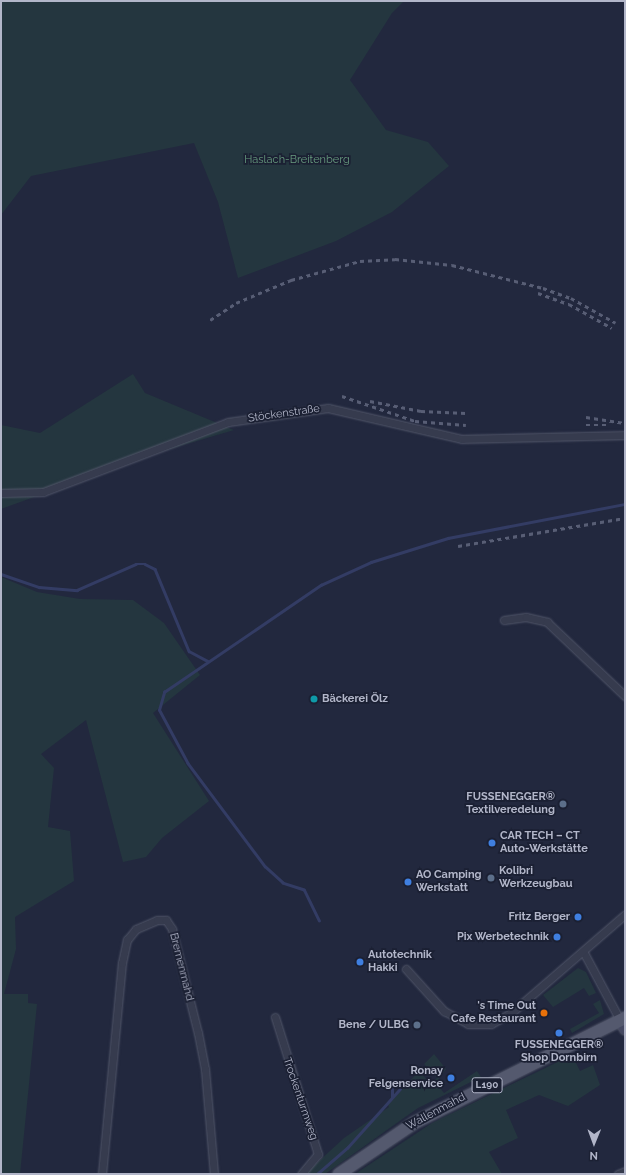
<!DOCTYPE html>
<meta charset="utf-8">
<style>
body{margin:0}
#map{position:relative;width:626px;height:1175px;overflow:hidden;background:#22283e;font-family:Raleway,sans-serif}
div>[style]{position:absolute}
.green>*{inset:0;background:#24363f}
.stream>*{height:2.5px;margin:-1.25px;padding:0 1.25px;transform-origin:1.25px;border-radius:1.25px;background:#333c64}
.roads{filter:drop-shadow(0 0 1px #515669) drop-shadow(0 0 1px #515669)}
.minor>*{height:7px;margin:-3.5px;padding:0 3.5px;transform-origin:3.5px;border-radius:3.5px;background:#363b4e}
.secondary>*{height:11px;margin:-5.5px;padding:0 5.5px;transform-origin:5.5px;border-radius:5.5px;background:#444861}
.primary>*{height:12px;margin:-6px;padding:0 6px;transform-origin:6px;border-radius:6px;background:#54596e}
.rail>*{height:2.5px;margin-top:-1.25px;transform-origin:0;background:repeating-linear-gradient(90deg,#585e75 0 4px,transparent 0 8px)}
.dots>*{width:11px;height:11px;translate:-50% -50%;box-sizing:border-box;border:2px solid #1b2033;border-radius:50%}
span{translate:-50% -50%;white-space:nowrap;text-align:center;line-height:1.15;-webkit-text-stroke:3.5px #1b2033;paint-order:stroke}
.shield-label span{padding:1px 3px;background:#1b2033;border:1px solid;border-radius:3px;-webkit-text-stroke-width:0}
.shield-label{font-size:10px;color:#b2b6c9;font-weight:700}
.park-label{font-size:11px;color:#689c7f}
.street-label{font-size:11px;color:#b2b6c9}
.poi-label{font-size:11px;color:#b2b6c9;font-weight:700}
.left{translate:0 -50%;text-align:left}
.right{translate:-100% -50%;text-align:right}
.frame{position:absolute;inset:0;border:2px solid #b2b6c9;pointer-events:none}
.north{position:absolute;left:574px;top:1123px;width:40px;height:40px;-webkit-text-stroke:3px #1b2033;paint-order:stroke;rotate:181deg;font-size:11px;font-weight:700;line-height:16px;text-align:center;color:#b2b6c9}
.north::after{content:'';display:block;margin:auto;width:14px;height:18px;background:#b2b6c9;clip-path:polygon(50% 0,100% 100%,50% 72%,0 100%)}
</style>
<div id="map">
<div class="green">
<i style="clip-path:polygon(1px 1px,404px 1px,392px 13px,350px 80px,386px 130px,428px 142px,449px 166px,392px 212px,336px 241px,238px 278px,218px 202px,194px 143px,31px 176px,1px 215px)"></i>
<i style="clip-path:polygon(133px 374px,145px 393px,234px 430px,153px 454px,1px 509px,1px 425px,40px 433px)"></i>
<i style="clip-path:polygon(1px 577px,37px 592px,80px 599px,133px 600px,164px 623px,200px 675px,153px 713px,209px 801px,162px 838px,146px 857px,123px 862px,86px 720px,41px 754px,54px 768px,48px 827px,70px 831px,74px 881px,15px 917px,16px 949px,4px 994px,28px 994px,28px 1003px,37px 1004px,20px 1174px,1px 1174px)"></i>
<i style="clip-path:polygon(578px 968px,586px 972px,596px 993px,589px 996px,584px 988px,553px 1007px,543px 995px)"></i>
<i style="clip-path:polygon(600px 1000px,604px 1014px,572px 1033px,570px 1029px,599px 1013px,593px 1004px)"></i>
<i style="clip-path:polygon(434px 1054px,446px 1069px,436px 1083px,444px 1093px,477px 1071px,481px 1077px,418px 1108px,325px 1174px,305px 1174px,344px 1138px,389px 1107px,388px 1105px,419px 1071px,430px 1083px,437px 1078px,424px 1064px)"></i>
<i style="clip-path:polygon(572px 1055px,580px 1071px,593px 1065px,600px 1085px,568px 1106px,539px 1095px,506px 1110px,518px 1138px,489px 1152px,502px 1174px,355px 1174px,432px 1123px)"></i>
</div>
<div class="stream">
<i style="left:1px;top:574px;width:40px;rotate:18.9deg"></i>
<i style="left:39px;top:587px;width:38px;rotate:5deg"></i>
<i style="left:77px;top:590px;width:64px;rotate:-23.8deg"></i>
<i style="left:136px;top:564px;width:9px"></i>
<i style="left:145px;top:564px;width:11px;rotate:27deg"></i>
<i style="left:155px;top:569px;width:89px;rotate:67.5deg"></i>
<i style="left:189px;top:651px;width:21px;rotate:28deg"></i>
<i style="left:319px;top:921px;width:34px;rotate:-116deg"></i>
<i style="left:304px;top:890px;width:22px;rotate:-162deg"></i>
<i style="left:283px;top:883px;width:24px;rotate:-138deg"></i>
<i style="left:265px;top:867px;width:129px;rotate:-126.8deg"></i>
<i style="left:188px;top:764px;width:61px;rotate:-118.2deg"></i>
<i style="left:159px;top:710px;width:19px;rotate:-74deg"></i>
<i style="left:164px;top:692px;width:190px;rotate:-34.3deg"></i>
<i style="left:321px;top:585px;width:55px;rotate:-24.7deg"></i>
<i style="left:371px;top:562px;width:81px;rotate:-17.3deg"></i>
<i style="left:448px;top:538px;width:180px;rotate:-10.9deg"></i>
<i style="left:392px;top:1097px;width:9px;rotate:-90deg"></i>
<i style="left:317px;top:1174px;width:40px;rotate:-41deg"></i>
<i style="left:347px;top:1148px;width:79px;rotate:-48.1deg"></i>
</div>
<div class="roads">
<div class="minor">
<i style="left:1px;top:493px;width:42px;rotate:-1.4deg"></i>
<i style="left:43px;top:492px;width:198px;rotate:-20.7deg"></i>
<i style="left:228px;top:422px;width:101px;rotate:-8deg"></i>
<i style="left:328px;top:408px;width:138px;rotate:13deg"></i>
<i style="left:462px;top:439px;width:163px;rotate:-1.4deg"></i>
<i style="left:504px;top:620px;width:22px;rotate:-8deg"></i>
<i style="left:526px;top:617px;width:22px;rotate:13deg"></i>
<i style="left:547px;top:622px;width:108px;rotate:43.5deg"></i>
<i style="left:584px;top:953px;width:76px;rotate:61.8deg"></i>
<i style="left:406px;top:969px;width:57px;rotate:47.9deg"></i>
<i style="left:444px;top:1011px;width:27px;rotate:28deg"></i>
<i style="left:468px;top:1024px;width:23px"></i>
<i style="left:491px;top:1024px;width:23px;rotate:-29deg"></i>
<i style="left:511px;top:1013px;width:150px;rotate:-40.9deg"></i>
<i style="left:275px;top:1017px;width:144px;rotate:72.6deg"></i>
<i style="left:318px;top:1154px;width:26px;rotate:130deg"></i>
<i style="left:102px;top:1174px;width:212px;rotate:-84.6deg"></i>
<i style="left:122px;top:963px;width:24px;rotate:-78deg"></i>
<i style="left:127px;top:940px;width:14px;rotate:-51deg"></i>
<i style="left:136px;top:929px;width:23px;rotate:-23deg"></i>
<i style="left:157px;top:920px;width:9px"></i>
<i style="left:166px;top:920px;width:11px;rotate:56deg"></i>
<i style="left:172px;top:929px;width:107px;rotate:76deg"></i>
<i style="left:198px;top:1033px;width:37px;rotate:79deg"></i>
<i style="left:205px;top:1069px;width:105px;rotate:85.1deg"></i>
<i style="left:618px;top:1174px;width:8px;rotate:-23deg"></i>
</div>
<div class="secondary">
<i style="left:620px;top:1020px;width:10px;rotate:61deg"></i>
</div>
<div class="primary">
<i style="left:339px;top:1174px;width:91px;rotate:-34.2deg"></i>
<i style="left:414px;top:1123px;width:236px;rotate:-26.5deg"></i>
</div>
</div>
<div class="rail">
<i style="left:538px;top:293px;width:33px;rotate:20deg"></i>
<i style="left:569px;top:304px;width:49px;rotate:29.2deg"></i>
<i style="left:210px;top:320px;width:31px;rotate:-33deg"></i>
<i style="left:236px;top:303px;width:60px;rotate:-22.7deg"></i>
<i style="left:291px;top:280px;width:72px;rotate:-15.4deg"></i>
<i style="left:360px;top:261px;width:35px;rotate:-3deg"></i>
<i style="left:395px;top:259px;width:57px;rotate:6deg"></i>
<i style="left:452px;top:265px;width:94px;rotate:14.2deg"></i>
<i style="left:543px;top:288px;width:30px;rotate:20deg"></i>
<i style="left:571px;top:298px;width:51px;rotate:29.1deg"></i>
<i style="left:342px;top:396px;width:77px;rotate:18.9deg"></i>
<i style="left:415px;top:421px;width:51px;rotate:4.5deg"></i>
<i style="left:370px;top:401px;width:52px;rotate:11.1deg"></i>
<i style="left:421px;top:411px;width:45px;rotate:2.5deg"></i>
<i style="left:586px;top:417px;width:39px;rotate:9deg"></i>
<i style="left:586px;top:425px;width:22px"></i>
<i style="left:458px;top:546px;width:169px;rotate:-9.5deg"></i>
</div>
<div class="dots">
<i style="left:314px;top:699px;background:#0f9aa8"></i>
<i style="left:563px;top:804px;background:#5c6f8a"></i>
<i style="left:492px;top:843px;background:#3f7fe0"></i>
<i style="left:491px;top:878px;background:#5c6f8a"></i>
<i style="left:408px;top:882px;background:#3f7fe0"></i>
<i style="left:578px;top:917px;background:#3f7fe0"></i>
<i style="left:557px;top:937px;background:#3f7fe0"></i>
<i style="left:360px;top:962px;background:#3f7fe0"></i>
<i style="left:544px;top:1013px;background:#e8710a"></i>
<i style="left:417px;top:1025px;background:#5c6f8a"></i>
<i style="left:559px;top:1033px;background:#3f7fe0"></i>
<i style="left:451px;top:1078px;background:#3f7fe0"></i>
</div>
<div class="shield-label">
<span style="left:487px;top:1085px">L190</span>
</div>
<div class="park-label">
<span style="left:297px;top:160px">Haslach-Breitenberg</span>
</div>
<div class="street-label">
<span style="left:284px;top:414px;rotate:-8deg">Stöckenstraße</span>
<span style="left:181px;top:967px;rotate:76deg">Bremenmahd</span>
<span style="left:300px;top:1099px;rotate:71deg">Trockenturmweg</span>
<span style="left:436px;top:1112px;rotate:-28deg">Wallenmahd</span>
</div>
<div class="poi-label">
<span class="left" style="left:322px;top:699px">Bäckerei Ölz</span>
<span class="right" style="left:555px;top:804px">FUSSENEGGER®<br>Textilveredelung</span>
<span class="left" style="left:500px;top:843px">CAR TECH – CT<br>Auto-Werkstätte</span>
<span class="left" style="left:499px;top:878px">Kolibri<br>Werkzeugbau</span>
<span class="left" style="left:416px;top:882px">AO Camping<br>Werkstatt</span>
<span class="right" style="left:570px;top:917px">Fritz Berger</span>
<span class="right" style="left:549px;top:937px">Pix Werbetechnik</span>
<span class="left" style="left:368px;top:962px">Autotechnik<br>Hakki</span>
<span class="right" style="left:536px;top:1013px">'s Time Out<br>Cafe Restaurant</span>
<span class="right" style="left:409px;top:1025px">Bene / ULBG</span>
<span style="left:559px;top:1052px">FUSSENEGGER®<br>Shop Dornbirn</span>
<span class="right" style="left:443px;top:1078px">Ronay<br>Felgenservice</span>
</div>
<div class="frame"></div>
<div class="north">N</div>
</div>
